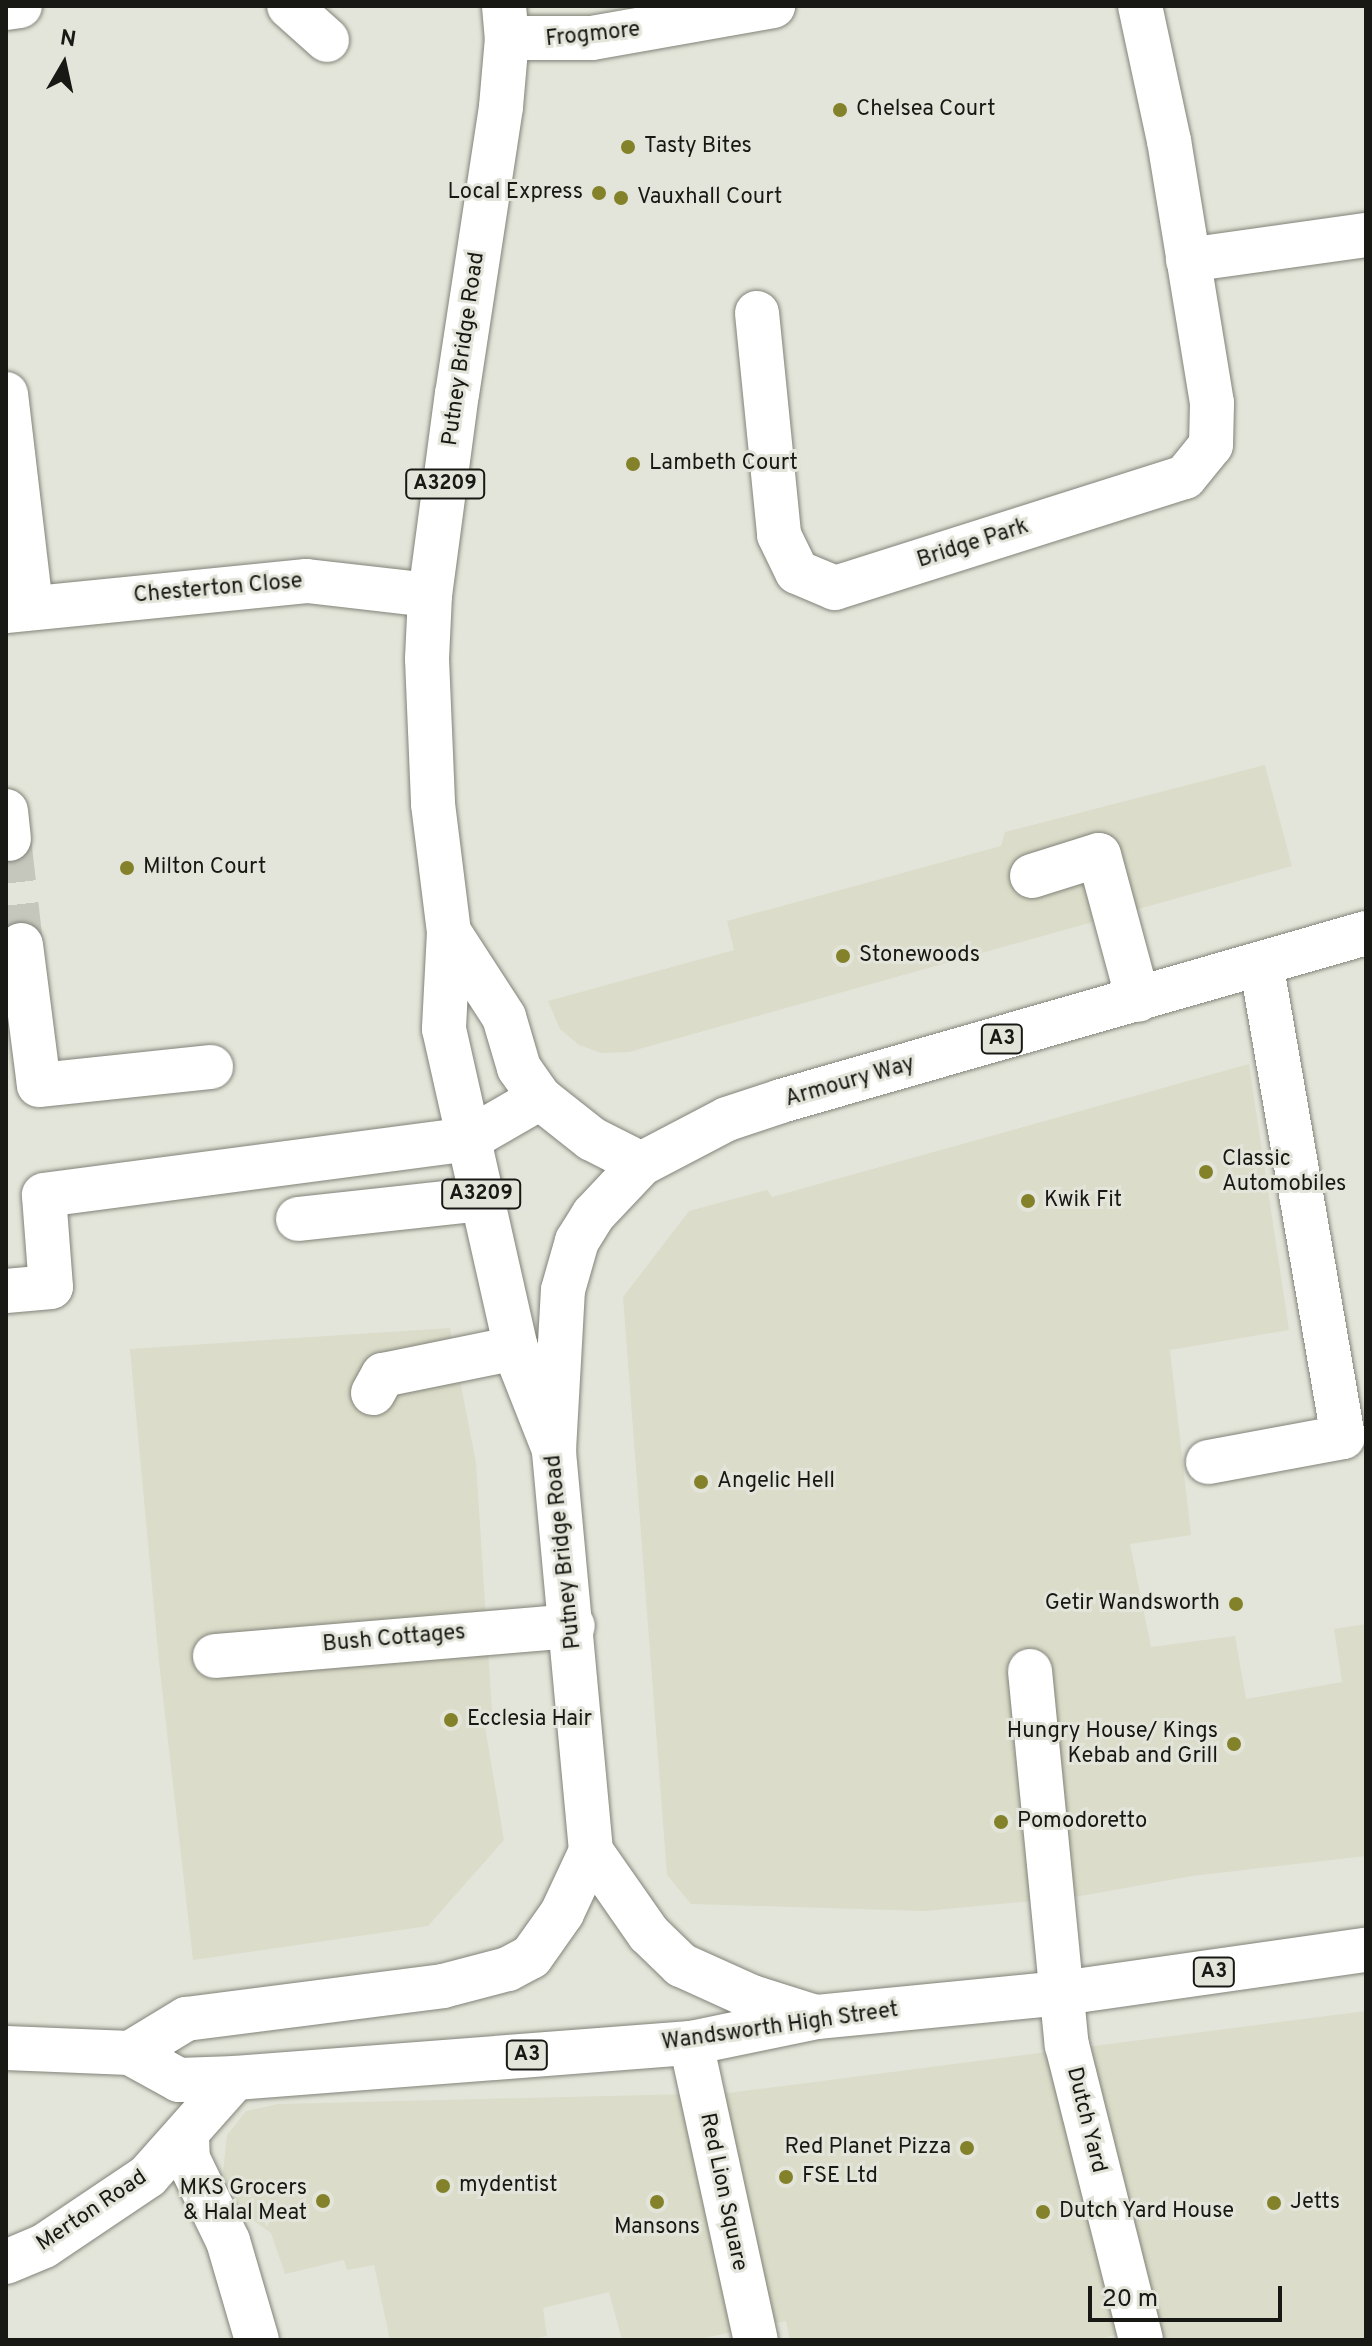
<!DOCTYPE html>
<style>
body{margin:0}
#map{position:relative;width:1372px;height:2346px;overflow:hidden;background:#e4e5da;font-family:Overpass,sans-serif}
div>[style]{position:absolute}
.built>*{inset:0;background:#dbdcc9}
.minor-tunnel>*{height:44px;margin-top:-22px;transform-origin:0;background:repeating-linear-gradient(90deg,#c5c6bc 0 44px,transparent 0 66px)}
.roads{filter:drop-shadow(0 0 2px #828379) drop-shadow(0 0 2px #828379)}
.minor>*{height:44px;margin:-22px;padding:0 22px;transform-origin:22px;border-radius:22px;background:#fff}
.major>*{height:44px;margin:-22px;padding:0 22px;transform-origin:22px;border-radius:22px;background:#fff}
.highway>*{height:44px;margin:-22px;padding:0 22px;transform-origin:22px;border-radius:22px;background:#fff}
.dots>*{width:22px;height:22px;translate:-50% -50%;box-sizing:border-box;border:4px solid #e4e5da;border-radius:50%}
span{translate:-50% -50%;white-space:nowrap;text-align:center;line-height:1.15;-webkit-text-stroke:6px #e4e5da;paint-order:stroke}
.shield-label span{padding:2px 6px;background:#e4e5da;border:2px solid;border-radius:6px;-webkit-text-stroke-width:0}
.shield-label{font-size:20px;color:#181814;font-weight:700}
.street-label{font-size:22px;color:#181814}
.poi-label{font-size:22px;color:#181814}
.left{translate:0 -50%;text-align:left}
.right{translate:-100% -50%;text-align:right}
.frame{position:absolute;inset:0;border:8px solid #181814;pointer-events:none}
.north{position:absolute;left:24px;top:24px;width:80px;height:80px;-webkit-text-stroke:6px #e4e5da;paint-order:stroke;rotate:9deg;font-size:22px;font-weight:700;line-height:32px;text-align:center;color:#181814}
.north::after{content:'';display:block;margin:auto;width:28px;height:36px;background:#181814;clip-path:polygon(50% 0,100% 100%,50% 72%,0 100%)}
.scale{position:absolute;left:1088px;top:2286px;width:194px;height:36px;box-sizing:border-box;border:4px solid #181814;border-top:0;padding-left:10px;font-size:24px;line-height:28px;white-space:nowrap;color:#181814;-webkit-text-stroke:6px #e4e5da;paint-order:stroke}
</style>
<div id="map">
<div class="built">
<i style="clip-path:polygon(1265px 765px,1292px 866px,629px 1052px,601px 1053px,579px 1045px,560px 1029px,548px 1001px,734px 950px,727px 921px,1001px 846px,1005px 832px)"></i>
<i style="clip-path:polygon(1249px 1064px,1289px 1330px,1170px 1350px,1191px 1535px,1130px 1544px,1151px 1647px,1235px 1636px,1246px 1699px,1342px 1682px,1334px 1629px,1366px 1624px,1366px 1856px,1192px 1876px,1075px 1897px,925px 1911px,691px 1904px,667px 1875px,623px 1297px,689px 1211px,767px 1190px,772px 1197px)"></i>
<i style="clip-path:polygon(450px 1328px,476px 1463px,492px 1712px,483px 1714px,504px 1840px,428px 1926px,193px 1960px,159px 1662px,130px 1349px)"></i>
<i style="clip-path:polygon(1366px 2011px,1366px 2340px,1157px 2340px,1152px 2325px,1096px 2340px,790px 2340px,786px 2321px,694px 2340px,622px 2340px,609px 2292px,543px 2308px,547px 2336px,528px 2340px,390px 2340px,374px 2265px,347px 2270px,344px 2260px,285px 2274px,271px 2233px,240px 2211px,223px 2172px,227px 2135px,246px 2111px,278px 2104px,728px 2093px)"></i>
</div>
<div class="minor-tunnel">
<i style="left:9px;top:839px;width:107px;rotate:83.5deg"></i>
</div>
<div class="roads">
<div class="minor">
<i style="left:289px;top:6px;width:51px;rotate:41.8deg"></i>
<i style="left:6px;top:8px;width:14px;rotate:-8deg"></i>
<i style="left:507px;top:38px;width:85px"></i>
<i style="left:592px;top:38px;width:184px;rotate:-10deg"></i>
<i style="left:1188px;top:260px;width:180px;rotate:-8deg"></i>
<i style="left:757px;top:313px;width:223px;rotate:84.3deg"></i>
<i style="left:779px;top:535px;width:41px;rotate:64.1deg"></i>
<i style="left:797px;top:572px;width:41px;rotate:22.8deg"></i>
<i style="left:835px;top:588px;width:367px;rotate:-17.6deg"></i>
<i style="left:1185px;top:477px;width:41px;rotate:-50.9deg"></i>
<i style="left:1211px;top:445px;width:42px;rotate:-88.6deg"></i>
<i style="left:1212px;top:403px;width:266px;rotate:-99.3deg"></i>
<i style="left:1169px;top:141px;width:138px;rotate:-102.1deg"></i>
<i style="left:6px;top:394px;width:213px;rotate:83.3deg"></i>
<i style="left:6px;top:611px;width:302px;rotate:-5.7deg"></i>
<i style="left:307px;top:581px;width:124px;rotate:6.5deg"></i>
<i style="left:6px;top:811px;width:28px;rotate:84deg"></i>
<i style="left:1032px;top:876px;width:70px;rotate:-17.4deg"></i>
<i style="left:1099px;top:855px;width:150px;rotate:74.9deg"></i>
<i style="left:21px;top:945px;width:141px;rotate:82.7deg"></i>
<i style="left:39px;top:1085px;width:173px;rotate:-6deg"></i>
<i style="left:298px;top:1219px;width:185px;rotate:-6.2deg"></i>
<i style="left:6px;top:1291px;width:45px;rotate:-5.1deg"></i>
<i style="left:51px;top:1287px;width:92px;rotate:-94.4deg"></i>
<i style="left:44px;top:1195px;width:429px;rotate:-7.5deg"></i>
<i style="left:469px;top:1139px;width:82px;rotate:-30deg"></i>
<i style="left:373px;top:1393px;width:21px;rotate:-61deg"></i>
<i style="left:383px;top:1375px;width:136px;rotate:-11.5deg"></i>
<i style="left:1208px;top:1462px;width:137px;rotate:-10.5deg"></i>
<i style="left:1343px;top:1437px;width:478px;rotate:-99.8deg"></i>
<i style="left:215px;top:1656px;width:359px;rotate:-4.8deg"></i>
<i style="left:1030px;top:1671px;width:376px;rotate:84.4deg"></i>
<i style="left:1067px;top:2045px;width:304px;rotate:75.9deg"></i>
<i style="left:691px;top:2043px;width:304px;rotate:77.7deg"></i>
<i style="left:187px;top:2136px;width:23px;rotate:88deg"></i>
<i style="left:188px;top:2159px;width:91px;rotate:64deg"></i>
<i style="left:228px;top:2241px;width:103px;rotate:73.7deg"></i>
<i style="left:6px;top:2262px;width:41px;rotate:-22.8deg"></i>
<i style="left:44px;top:2246px;width:125px;rotate:-33.9deg"></i>
<i style="left:148px;top:2176px;width:131px;rotate:-48.4deg"></i>
</div>
<div class="major">
<i style="left:504px;top:6px;width:32px;rotate:85deg"></i>
<i style="left:507px;top:38px;width:69px;rotate:95deg"></i>
<i style="left:501px;top:107px;width:289px;rotate:98.7deg"></i>
<i style="left:457px;top:393px;width:204px;rotate:97.6deg"></i>
<i style="left:430px;top:595px;width:64px;rotate:92.7deg"></i>
<i style="left:427px;top:659px;width:145px;rotate:87.6deg"></i>
<i style="left:433px;top:804px;width:129px;rotate:82.9deg"></i>
<i style="left:449px;top:932px;width:97px;rotate:93deg"></i>
<i style="left:444px;top:1029px;width:340px;rotate:77.3deg"></i>
<i style="left:519px;top:1361px;width:96px;rotate:68.5deg"></i>
<i style="left:449px;top:932px;width:101px;rotate:57.1deg"></i>
<i style="left:504px;top:1017px;width:53px;rotate:73.6deg"></i>
<i style="left:519px;top:1068px;width:37px;rotate:55deg"></i>
<i style="left:540px;top:1098px;width:66px;rotate:38.3deg"></i>
<i style="left:592px;top:1139px;width:55px;rotate:27deg"></i>
</div>
<div class="highway">
<i style="left:591px;top:1851px;width:101px;rotate:55.1deg"></i>
<i style="left:649px;top:1934px;width:45px;rotate:44.1deg"></i>
<i style="left:681px;top:1965px;width:78px;rotate:24.3deg"></i>
<i style="left:752px;top:1997px;width:63px;rotate:17.6deg"></i>
<i style="left:6px;top:2048px;width:124px;rotate:2.3deg"></i>
<i style="left:130px;top:2053px;width:56px;rotate:28.9deg"></i>
<i style="left:179px;top:2080px;width:56px;rotate:-2deg"></i>
<i style="left:235px;top:2078px;width:457px;rotate:-4.4deg"></i>
<i style="left:691px;top:2043px;width:129px;rotate:-11.7deg"></i>
<i style="left:817px;top:2017px;width:246px;rotate:-5.6deg"></i>
<i style="left:1062px;top:1993px;width:307px;rotate:-8.1deg"></i>
<i style="left:130px;top:2053px;width:66px;rotate:-31.3deg"></i>
<i style="left:186px;top:2019px;width:259px;rotate:-7.3deg"></i>
<i style="left:443px;top:1986px;width:67px;rotate:-14.7deg"></i>
<i style="left:508px;top:1969px;width:26px;rotate:-28deg"></i>
<i style="left:531px;top:1957px;width:54px;rotate:-54.8deg"></i>
<i style="left:562px;top:1913px;width:68px;rotate:-64.9deg"></i>
<i style="left:591px;top:1851px;width:403px;rotate:-95.3deg"></i>
<i style="left:554px;top:1450px;width:160px;rotate:-86.8deg"></i>
<i style="left:563px;top:1290px;width:51px;rotate:-74.1deg"></i>
<i style="left:577px;top:1241px;width:31px;rotate:-58deg"></i>
<i style="left:593px;top:1215px;width:70px;rotate:-46.7deg"></i>
<i style="left:641px;top:1164px;width:97px;rotate:-27.6deg"></i>
<i style="left:727px;top:1119px;width:57px;rotate:-18.4deg"></i>
<i style="left:781px;top:1101px;width:609px;rotate:-16.02deg"></i>
</div>
</div>
<div class="dots">
<i style="left:840px;top:110px;background:#83822b"></i>
<i style="left:628px;top:147px;background:#83822b"></i>
<i style="left:599px;top:193px;background:#83822b"></i>
<i style="left:621px;top:198px;background:#83822b"></i>
<i style="left:633px;top:464px;background:#83822b"></i>
<i style="left:127px;top:868px;background:#83822b"></i>
<i style="left:843px;top:956px;background:#83822b"></i>
<i style="left:1206px;top:1172px;background:#83822b"></i>
<i style="left:1028px;top:1201px;background:#83822b"></i>
<i style="left:701px;top:1482px;background:#83822b"></i>
<i style="left:1236px;top:1604px;background:#83822b"></i>
<i style="left:451px;top:1720px;background:#83822b"></i>
<i style="left:1234px;top:1744px;background:#83822b"></i>
<i style="left:1001px;top:1822px;background:#83822b"></i>
<i style="left:967px;top:2148px;background:#83822b"></i>
<i style="left:786px;top:2177px;background:#83822b"></i>
<i style="left:443px;top:2186px;background:#83822b"></i>
<i style="left:323px;top:2201px;background:#83822b"></i>
<i style="left:657px;top:2202px;background:#83822b"></i>
<i style="left:1274px;top:2203px;background:#83822b"></i>
<i style="left:1043px;top:2212px;background:#83822b"></i>
</div>
<div class="shield-label">
<span style="left:445px;top:484px">A3209</span>
<span style="left:1002px;top:1039px">A3</span>
<span style="left:481px;top:1194px">A3209</span>
<span style="left:1214px;top:1972px">A3</span>
<span style="left:527px;top:2055px">A3</span>
</div>
<div class="street-label">
<span style="left:593px;top:35px;rotate:-6deg">Frogmore</span>
<span style="left:464px;top:349px;rotate:-82deg">Putney Bridge Road</span>
<span style="left:973px;top:544px;rotate:-18deg">Bridge Park</span>
<span style="left:218px;top:589px;rotate:-5deg">Chesterton Close</span>
<span style="left:850px;top:1082px;rotate:-16deg">Armoury Way</span>
<span style="left:564px;top:1552px;rotate:-96deg">Putney Bridge Road</span>
<span style="left:394px;top:1639px;rotate:-5deg">Bush Cottages</span>
<span style="left:780px;top:2027px;rotate:-8deg">Wandsworth High Street</span>
<span style="left:1086px;top:2120px;rotate:76deg">Dutch Yard</span>
<span style="left:723px;top:2192px;rotate:78deg">Red Lion Square</span>
<span style="left:92px;top:2211px;rotate:-34deg">Merton Road</span>
</div>
<div class="poi-label">
<span class="left" style="left:856px;top:110px">Chelsea Court</span>
<span class="left" style="left:644px;top:147px">Tasty Bites</span>
<span class="right" style="left:583px;top:193px">Local Express</span>
<span class="left" style="left:637px;top:198px">Vauxhall Court</span>
<span class="left" style="left:649px;top:464px">Lambeth Court</span>
<span class="left" style="left:143px;top:868px">Milton Court</span>
<span class="left" style="left:859px;top:956px">Stonewoods</span>
<span class="left" style="left:1222px;top:1172px">Classic<br>Automobiles</span>
<span class="left" style="left:1044px;top:1201px">Kwik Fit</span>
<span class="left" style="left:717px;top:1482px">Angelic Hell</span>
<span class="right" style="left:1220px;top:1604px">Getir Wandsworth</span>
<span class="left" style="left:467px;top:1720px">Ecclesia Hair</span>
<span class="right" style="left:1218px;top:1744px">Hungry House/ Kings<br>Kebab and Grill</span>
<span class="left" style="left:1017px;top:1822px">Pomodoretto</span>
<span class="right" style="left:951px;top:2148px">Red Planet Pizza</span>
<span class="left" style="left:802px;top:2177px">FSE Ltd</span>
<span class="left" style="left:459px;top:2186px">mydentist</span>
<span class="right" style="left:307px;top:2201px">MKS Grocers<br>&amp; Halal Meat</span>
<span class="left" style="left:1290px;top:2203px">Jetts</span>
<span class="left" style="left:1059px;top:2212px">Dutch Yard House</span>
<span style="left:657px;top:2228px">Mansons</span>
</div>
<div class="frame"></div>
<div class="north">N</div>
<div class="scale">20 m</div>
</div>
